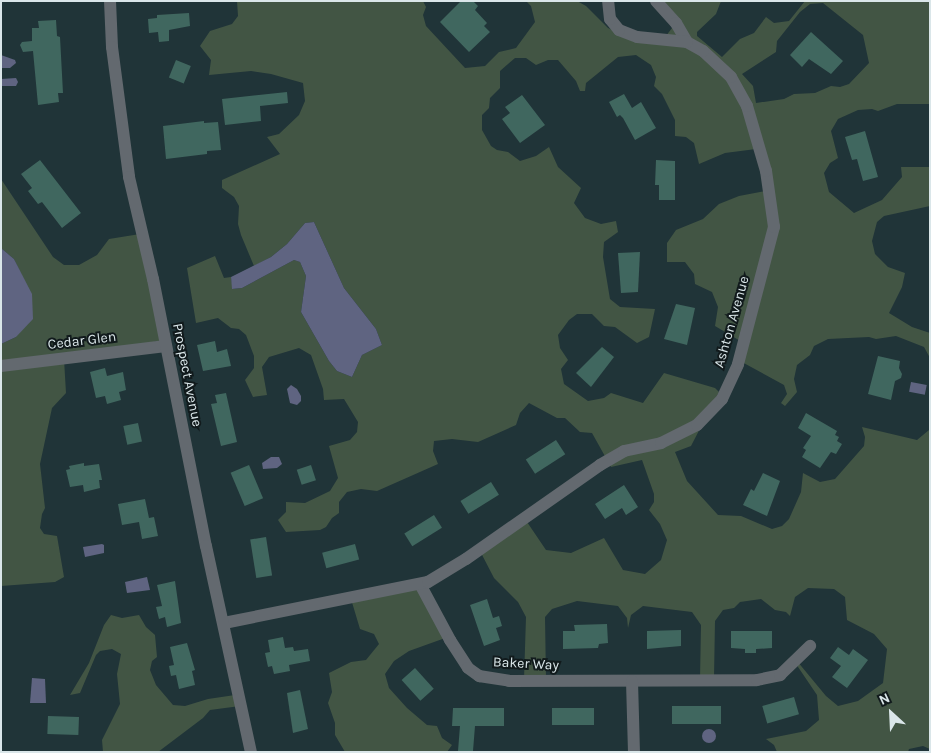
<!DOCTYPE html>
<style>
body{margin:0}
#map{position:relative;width:931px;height:753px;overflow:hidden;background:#203438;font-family:Karla,sans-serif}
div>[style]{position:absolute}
.green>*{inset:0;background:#425544}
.water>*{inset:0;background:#5f6481;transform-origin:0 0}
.round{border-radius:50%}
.building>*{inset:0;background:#40675f;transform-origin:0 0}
.minor>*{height:12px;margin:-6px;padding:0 6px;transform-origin:6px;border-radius:6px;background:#63696f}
.tertiary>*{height:12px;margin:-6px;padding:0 6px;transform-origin:6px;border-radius:6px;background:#63696f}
span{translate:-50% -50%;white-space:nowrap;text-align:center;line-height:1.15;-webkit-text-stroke:4px #111a1c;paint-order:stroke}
.street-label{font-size:14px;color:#dae6e9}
.frame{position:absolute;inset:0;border:2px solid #dae6e9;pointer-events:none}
.north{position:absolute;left:866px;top:688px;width:50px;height:50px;-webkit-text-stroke:4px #111a1c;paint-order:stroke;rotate:335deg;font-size:14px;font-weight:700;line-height:20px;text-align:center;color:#dae6e9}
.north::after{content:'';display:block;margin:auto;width:18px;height:22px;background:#dae6e9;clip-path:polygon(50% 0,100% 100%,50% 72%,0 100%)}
</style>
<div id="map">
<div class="green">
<i style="clip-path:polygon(evenodd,237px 1px,423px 1px,426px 7px,423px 15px,426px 26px,465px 68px,485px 66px,499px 52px,516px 48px,535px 22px,531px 6px,526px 1px,577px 1px,586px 6px,608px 28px,635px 40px,662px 41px,679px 19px,661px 1px,721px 1px,716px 14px,697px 32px,697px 36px,722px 57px,740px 39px,754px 33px,766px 17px,774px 23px,789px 21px,805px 1px,930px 1px,930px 104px,897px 104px,878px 111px,872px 109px,858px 110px,838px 119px,831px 131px,838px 158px,830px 163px,824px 173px,829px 192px,854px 213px,882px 200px,902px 177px,901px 167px,930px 167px,930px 206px,884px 216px,877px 222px,872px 241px,875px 254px,888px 267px,905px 273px,902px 287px,889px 313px,912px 327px,930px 333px,930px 358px,924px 347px,896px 336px,876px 339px,869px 337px,828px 339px,814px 346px,810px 355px,797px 365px,794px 379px,797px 392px,785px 406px,781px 403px,787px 394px,784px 385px,740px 361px,742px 342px,715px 326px,718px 307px,712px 292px,695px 284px,694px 274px,685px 262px,667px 262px,667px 243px,676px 230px,703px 219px,719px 204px,739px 196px,765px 191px,756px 149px,725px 153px,699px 164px,694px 143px,686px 137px,675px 136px,675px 120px,662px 94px,654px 86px,656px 77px,651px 65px,636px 55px,618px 57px,586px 83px,585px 91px,580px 91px,576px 81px,558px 60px,548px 60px,536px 65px,526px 58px,515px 58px,500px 71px,500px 88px,490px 98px,489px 108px,482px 115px,482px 130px,491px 146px,497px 150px,508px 152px,520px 161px,536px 156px,549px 147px,558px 167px,581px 188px,574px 203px,585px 218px,601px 224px,616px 221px,618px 232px,604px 242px,603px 257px,610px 299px,620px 307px,655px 309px,649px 337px,637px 343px,615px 327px,604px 326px,592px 314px,577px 314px,569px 320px,558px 335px,560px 348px,568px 360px,561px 369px,564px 384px,588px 401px,604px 398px,611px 393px,643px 403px,664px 373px,715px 388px,719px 392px,691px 446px,675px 452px,687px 481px,718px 515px,741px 516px,772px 529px,782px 526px,789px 519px,801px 492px,803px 473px,820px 482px,835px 479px,864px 446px,865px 437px,862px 427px,917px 440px,929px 430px,930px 426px,930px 749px,923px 746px,909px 749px,908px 752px,777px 752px,774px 745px,766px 739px,806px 731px,819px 720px,817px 695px,796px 664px,797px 661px,826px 696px,838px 706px,858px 701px,883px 683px,887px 649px,874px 634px,847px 620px,845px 597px,834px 589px,808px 588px,795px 597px,790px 616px,786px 612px,775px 610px,761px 599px,740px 602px,734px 608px,723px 610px,715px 621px,714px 678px,700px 679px,701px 625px,692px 612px,643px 606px,631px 615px,628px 628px,627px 618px,618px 606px,577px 601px,552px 609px,545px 617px,546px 679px,524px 679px,526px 617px,518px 602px,494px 578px,480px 551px,525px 519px,546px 550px,571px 553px,604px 538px,623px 570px,645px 574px,661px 560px,667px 540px,660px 524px,649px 510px,654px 502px,654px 494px,642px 460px,611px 467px,592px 433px,580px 432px,565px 418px,557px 418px,529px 403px,520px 413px,516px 425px,478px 442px,452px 439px,434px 441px,433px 451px,438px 464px,377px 491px,361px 489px,347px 492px,339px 502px,339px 513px,332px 518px,326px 527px,320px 530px,286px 532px,278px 520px,286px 512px,286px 502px,305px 503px,330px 491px,338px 478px,329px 446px,350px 440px,357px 432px,358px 422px,344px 399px,324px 400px,323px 389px,311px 355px,299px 348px,269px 357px,262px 367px,267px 395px,253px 397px,245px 380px,254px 368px,254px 356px,246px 335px,239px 329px,231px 328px,218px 318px,196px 323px,187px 268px,215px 256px,224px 278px,231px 277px,233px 289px,242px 288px,294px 260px,300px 262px,306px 276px,301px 312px,329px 361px,337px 371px,352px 377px,362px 355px,382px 345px,376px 329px,344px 288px,314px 222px,305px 223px,287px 244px,271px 257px,254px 266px,241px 235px,238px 224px,239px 206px,234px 197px,222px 188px,222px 180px,280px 154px,267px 137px,279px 134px,299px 115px,305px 101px,303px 83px,271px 74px,251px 71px,209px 75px,211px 60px,200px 46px,210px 31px,232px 24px,238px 16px,237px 1px,823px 3px,863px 35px,869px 63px,849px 84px,840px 87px,831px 86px,815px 93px,794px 94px,784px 99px,756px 103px,753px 86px,742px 74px,776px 52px,777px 41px,800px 12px,810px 4px,823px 3px)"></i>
<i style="clip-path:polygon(1px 179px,53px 257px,64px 265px,79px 265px,97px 255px,109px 239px,140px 234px,164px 340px,64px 359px,66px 393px,52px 408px,40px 464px,45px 508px,42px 514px,40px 528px,44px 534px,57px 536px,64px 577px,55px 582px,1px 586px,1px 344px,16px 337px,31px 294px,14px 259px,1px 248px)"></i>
<i style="clip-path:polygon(419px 584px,448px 637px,409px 651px,394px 661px,385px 674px,389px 688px,407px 708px,427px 725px,437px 726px,442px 738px,452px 745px,447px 752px,345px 752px,335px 735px,335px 723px,328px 703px,332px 692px,329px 673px,351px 662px,366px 660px,379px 644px,374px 634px,360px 629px,351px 599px)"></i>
<i style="clip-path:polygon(111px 615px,122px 618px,139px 615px,146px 627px,155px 635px,157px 657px,152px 661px,150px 670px,156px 685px,173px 705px,185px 706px,208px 699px,235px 695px,240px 706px,210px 710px,203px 718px,158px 752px,103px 752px,102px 740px,120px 704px,117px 674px,121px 654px,112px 649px,100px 651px,96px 655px,80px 693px,70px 695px,89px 663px,104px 625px)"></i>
</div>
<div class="water">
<i style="clip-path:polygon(1px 55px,15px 60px,16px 63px,10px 68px,1px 68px)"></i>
<i style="clip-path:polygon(16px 78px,18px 82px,16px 86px,1px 86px,1px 79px)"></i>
<i style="clip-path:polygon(314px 222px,344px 288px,376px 329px,382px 345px,362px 355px,352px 377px,337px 371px,329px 361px,301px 312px,306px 276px,300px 262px,294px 260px,242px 288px,232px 289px,231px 277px,271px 257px,287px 244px,305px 223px)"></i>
<i style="clip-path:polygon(1px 248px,14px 259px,32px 294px,33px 319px,16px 337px,1px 344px)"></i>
<i style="left:911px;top:382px;width:16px;height:10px;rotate:11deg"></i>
<i style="clip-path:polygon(291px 385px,297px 389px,301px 396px,301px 401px,297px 405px,290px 403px,287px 389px)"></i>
<i style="clip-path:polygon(271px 457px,279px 457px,282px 464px,277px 468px,263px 469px,262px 463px)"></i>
<i style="clip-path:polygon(102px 544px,104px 545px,104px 553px,85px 557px,83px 547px)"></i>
<i style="clip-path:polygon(147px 577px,150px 590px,127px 593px,125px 582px)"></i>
<i style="clip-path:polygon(32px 678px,45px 679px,46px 703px,30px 703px)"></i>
<i class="round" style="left:702px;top:729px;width:14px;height:14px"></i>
</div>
<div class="building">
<i style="clip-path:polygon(461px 1px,473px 1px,478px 6px,475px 10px,487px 23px,484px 26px,490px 32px,469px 52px,440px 22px)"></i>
<i style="clip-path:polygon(189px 13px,190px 26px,169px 30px,169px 41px,159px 42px,158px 32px,149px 33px,148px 19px,157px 18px,157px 15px)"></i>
<i style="clip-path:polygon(56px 20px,57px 36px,60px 37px,63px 93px,58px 93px,59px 102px,38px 105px,33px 51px,23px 52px,20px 45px,22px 42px,32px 41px,32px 28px,39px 28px,38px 21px)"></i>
<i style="clip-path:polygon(811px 32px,843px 61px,831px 74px,809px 59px,802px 67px,790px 55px)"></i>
<i style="left:176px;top:60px;width:16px;height:19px;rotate:22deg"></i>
<i style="clip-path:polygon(287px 92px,288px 103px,260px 106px,261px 121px,225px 125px,222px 99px)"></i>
<i style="clip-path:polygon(624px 94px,632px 108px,641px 102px,656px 128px,635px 140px,623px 118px,620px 115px,617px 117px,609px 102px)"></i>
<i style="clip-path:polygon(522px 95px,545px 125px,520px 143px,502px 119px,510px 113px,505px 107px)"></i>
<i style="clip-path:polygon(204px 121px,204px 123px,218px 122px,221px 150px,207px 151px,207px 154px,166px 159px,163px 126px)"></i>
<i style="clip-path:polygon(865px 131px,878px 177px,863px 181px,857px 159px,852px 160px,845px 137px)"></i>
<i style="clip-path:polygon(40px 160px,81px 213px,62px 228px,42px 202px,38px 204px,28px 191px,32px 188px,21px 174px)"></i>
<i style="clip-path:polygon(656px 160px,675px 161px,675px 200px,659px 200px,659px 185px,655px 185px)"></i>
<i style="clip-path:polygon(640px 252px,638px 292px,621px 293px,618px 253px)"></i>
<i style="clip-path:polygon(676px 304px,695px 308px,687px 345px,664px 339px)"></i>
<i style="clip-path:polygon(215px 341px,217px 352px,227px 349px,231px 366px,203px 371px,197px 345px)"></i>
<i style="clip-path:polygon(602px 347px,614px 357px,591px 387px,576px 373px)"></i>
<i style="clip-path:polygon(878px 356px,900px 361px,899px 368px,902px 374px,901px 378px,895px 381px,891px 400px,868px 394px)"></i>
<i style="clip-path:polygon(105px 368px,107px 376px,123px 372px,126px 390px,119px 392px,121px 400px,107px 404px,105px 396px,96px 398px,90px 372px)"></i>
<i style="clip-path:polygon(226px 393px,237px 442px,221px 446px,211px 404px,217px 403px,215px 395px)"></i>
<i style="clip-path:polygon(806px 413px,837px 431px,835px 435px,839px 437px,837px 441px,842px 444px,836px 454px,831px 452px,820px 468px,802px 457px,806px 450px,803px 448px,811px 436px,798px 428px)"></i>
<i style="left:138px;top:423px;width:19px;height:15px;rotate:78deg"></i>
<i style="left:556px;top:440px;width:17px;height:36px;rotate:57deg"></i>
<i style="clip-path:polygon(84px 463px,84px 466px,99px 464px,102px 480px,99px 480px,100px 488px,84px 492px,83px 485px,70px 487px,66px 470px,70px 469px,69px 466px)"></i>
<i style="left:249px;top:465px;width:36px;height:20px;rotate:67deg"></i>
<i style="left:311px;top:465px;width:16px;height:15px;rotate:72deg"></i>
<i style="clip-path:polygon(763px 473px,780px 481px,767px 516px,743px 505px,751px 489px,754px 491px)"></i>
<i style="left:491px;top:482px;width:15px;height:36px;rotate:58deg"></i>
<i style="clip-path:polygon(624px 485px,638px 507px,626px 515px,622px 508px,605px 519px,595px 504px)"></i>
<i style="clip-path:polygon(145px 499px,149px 518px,154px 517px,158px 536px,142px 539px,139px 522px,122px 525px,118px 504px)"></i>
<i style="left:434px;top:515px;width:15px;height:35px;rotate:58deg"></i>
<i style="left:266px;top:537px;width:39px;height:16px;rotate:81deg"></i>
<i style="left:355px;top:544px;width:16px;height:34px;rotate:75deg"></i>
<i style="clip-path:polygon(175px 581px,181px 623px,167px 627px,165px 617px,159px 619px,156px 607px,162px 606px,157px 585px)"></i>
<i style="clip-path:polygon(487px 599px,493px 618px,499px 616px,502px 626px,496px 628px,500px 640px,484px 646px,470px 605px)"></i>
<i style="clip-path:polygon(607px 624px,608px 643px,599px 644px,598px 648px,563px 649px,563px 631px,575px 631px,574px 625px)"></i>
<i style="clip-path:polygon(681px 630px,681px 646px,647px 649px,647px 631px)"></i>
<i style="clip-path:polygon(731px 631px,772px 631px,772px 648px,756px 649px,756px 653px,745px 653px,745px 649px,731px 648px)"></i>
<i style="clip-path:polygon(283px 637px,285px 648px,293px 647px,294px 651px,308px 649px,310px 661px,289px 665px,290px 671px,274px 674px,272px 666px,268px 667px,265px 653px,270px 652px,268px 640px)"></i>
<i style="clip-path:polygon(187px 643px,195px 670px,192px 671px,195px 685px,179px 689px,176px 675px,171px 676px,169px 666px,174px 665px,170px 647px)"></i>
<i style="clip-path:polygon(838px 647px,849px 655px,853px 649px,868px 660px,847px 688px,832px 677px,841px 666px,830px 658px)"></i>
<i style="left:415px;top:668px;width:28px;height:18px;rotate:48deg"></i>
<i style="clip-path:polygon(300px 690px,308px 729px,293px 733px,287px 693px)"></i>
<i style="left:794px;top:697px;width:18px;height:33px;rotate:74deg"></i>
<i style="left:721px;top:706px;width:18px;height:49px;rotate:90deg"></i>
<i style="clip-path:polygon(453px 708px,504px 708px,504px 726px,475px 726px,473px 751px,458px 751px,460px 726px,452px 726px)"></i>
<i style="left:552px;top:708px;width:42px;height:17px"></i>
<i style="left:48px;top:716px;width:31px;height:18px;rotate:2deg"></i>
</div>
<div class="minor">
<i style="left:656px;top:1px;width:30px;rotate:48deg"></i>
<i style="left:676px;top:23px;width:22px;rotate:60deg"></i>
<i style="left:1px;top:366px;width:166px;rotate:-6.9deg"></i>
<i style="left:420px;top:584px;width:64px;rotate:61.8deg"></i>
<i style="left:450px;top:640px;width:33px;rotate:57deg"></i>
<i style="left:468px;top:668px;width:14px;rotate:36deg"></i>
<i style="left:479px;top:676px;width:30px;rotate:9deg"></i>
<i style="left:509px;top:681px;width:248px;rotate:-0.2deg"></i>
<i style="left:757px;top:680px;width:24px;rotate:-12deg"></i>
<i style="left:780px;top:675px;width:42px;rotate:-44deg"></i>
<i style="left:224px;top:623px;width:208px;rotate:-11.4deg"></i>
<i style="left:428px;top:582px;width:44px;rotate:-31.2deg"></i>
<i style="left:466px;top:559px;width:164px;rotate:-35deg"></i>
<i style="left:600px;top:465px;width:28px;rotate:-30deg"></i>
<i style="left:624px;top:451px;width:38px;rotate:-12deg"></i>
<i style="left:661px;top:443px;width:40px;rotate:-26.6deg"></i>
<i style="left:697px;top:425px;width:36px;rotate:-46deg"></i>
<i style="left:722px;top:399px;width:38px;rotate:-65deg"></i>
<i style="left:738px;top:364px;width:142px;rotate:-75.3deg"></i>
<i style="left:774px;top:227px;width:57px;rotate:-98.1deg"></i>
<i style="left:766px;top:171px;width:68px;rotate:-106.3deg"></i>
<i style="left:747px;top:106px;width:33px;rotate:-119deg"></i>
<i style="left:731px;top:77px;width:38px;rotate:-137deg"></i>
<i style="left:703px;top:51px;width:18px;rotate:-151deg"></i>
<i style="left:687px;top:42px;width:50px;rotate:-174.3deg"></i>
<i style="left:637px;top:37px;width:19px;rotate:-159deg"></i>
<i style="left:619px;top:30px;width:14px;rotate:-129deg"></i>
<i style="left:610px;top:19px;width:18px;rotate:-96deg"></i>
<i style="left:632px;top:681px;width:71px;rotate:88.4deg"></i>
</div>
<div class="tertiary">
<i style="left:110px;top:1px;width:46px;rotate:87.5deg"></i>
<i style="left:112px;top:47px;width:131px;rotate:82.5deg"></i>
<i style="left:129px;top:177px;width:105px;rotate:76.8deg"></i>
<i style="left:153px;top:279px;width:272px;rotate:78.8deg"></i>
<i style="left:206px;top:546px;width:211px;rotate:77.7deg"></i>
</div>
<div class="street-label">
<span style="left:732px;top:322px;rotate:-74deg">Ashton Avenue</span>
<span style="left:82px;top:341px;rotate:-7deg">Cedar Glen</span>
<span style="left:187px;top:375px;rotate:79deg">Prospect Avenue</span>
<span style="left:526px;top:664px;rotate:3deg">Baker Way</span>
</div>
<div class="frame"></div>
<div class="north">N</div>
</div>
